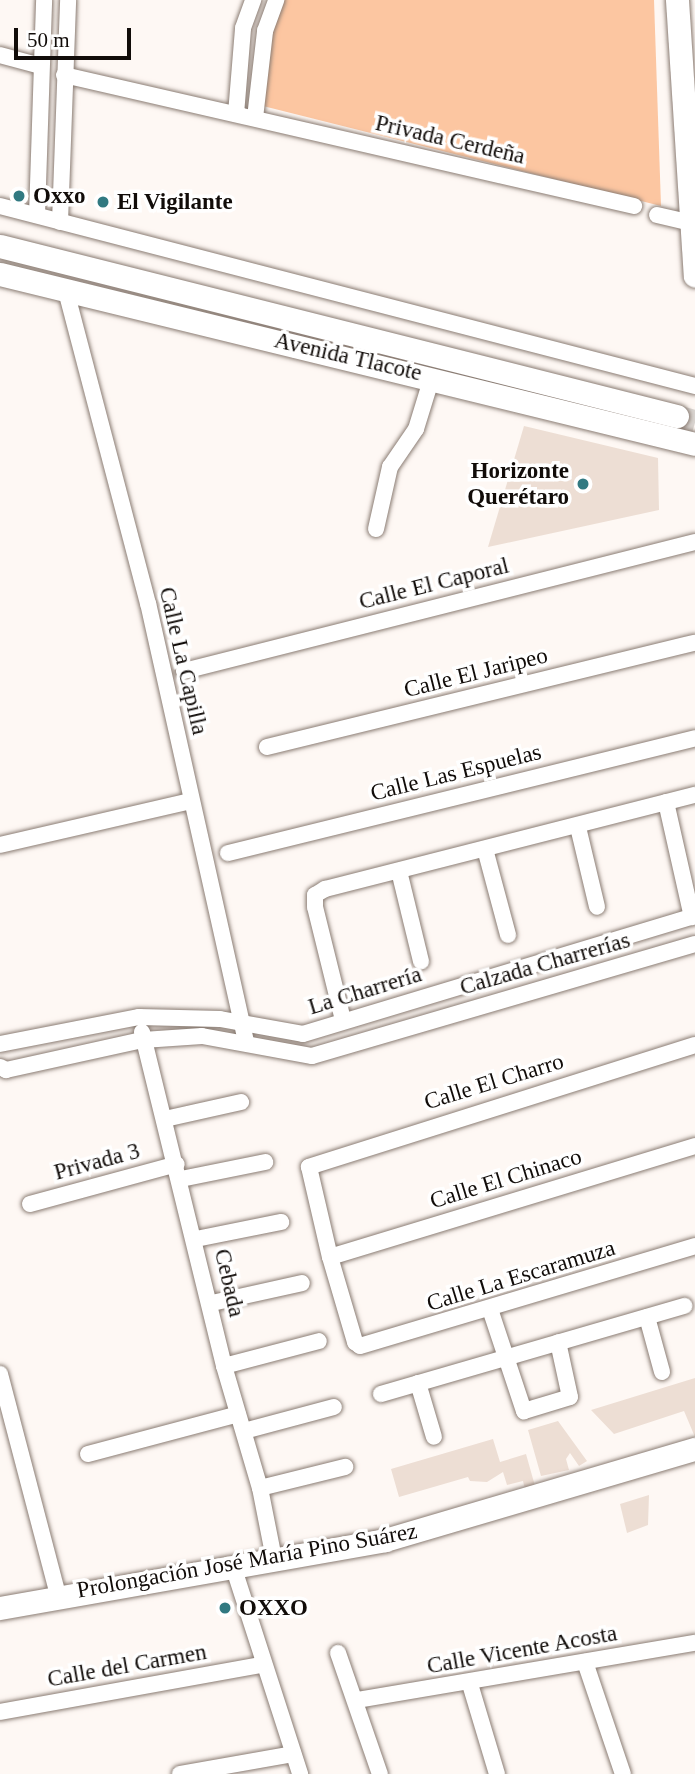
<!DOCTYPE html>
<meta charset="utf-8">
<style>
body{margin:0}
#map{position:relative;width:695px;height:1774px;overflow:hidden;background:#fef8f4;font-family:Georgia,serif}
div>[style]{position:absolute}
.green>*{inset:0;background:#fcc6a1}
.building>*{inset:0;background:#edded4}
.secondary-tunnel>*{height:23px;margin-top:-11.5px;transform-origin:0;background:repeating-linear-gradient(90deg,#dad5d1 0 23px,transparent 0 34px)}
.roads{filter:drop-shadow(0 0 2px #8a7c73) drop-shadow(0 0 2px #8a7c73)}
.street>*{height:16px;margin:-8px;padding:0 8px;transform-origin:8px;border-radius:8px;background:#fff}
.secondary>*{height:23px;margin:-11.5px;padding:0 11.5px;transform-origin:11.5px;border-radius:11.5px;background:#fff}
.dots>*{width:19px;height:19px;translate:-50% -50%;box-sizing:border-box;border:4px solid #fff;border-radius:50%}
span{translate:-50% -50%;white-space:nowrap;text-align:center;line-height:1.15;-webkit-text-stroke:7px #fff;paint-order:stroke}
.street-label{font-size:23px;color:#110c09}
.poi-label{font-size:23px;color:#110c09;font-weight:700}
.left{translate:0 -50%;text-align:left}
.right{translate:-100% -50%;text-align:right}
.scale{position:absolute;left:14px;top:28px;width:117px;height:32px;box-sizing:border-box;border:4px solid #110c09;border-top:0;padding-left:9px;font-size:21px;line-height:24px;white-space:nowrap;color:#110c09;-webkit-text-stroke:5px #fff;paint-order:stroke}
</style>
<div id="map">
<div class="green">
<i style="clip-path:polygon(282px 0,654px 0,661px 206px,263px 106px,272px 27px)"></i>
</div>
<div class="building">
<i style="clip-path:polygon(524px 426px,658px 458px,659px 510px,488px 547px)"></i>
<i style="clip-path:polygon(695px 1378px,695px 1437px,684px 1411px,614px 1434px,591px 1410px)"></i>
<i style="clip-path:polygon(558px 1421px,587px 1461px,579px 1466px,570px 1453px,566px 1459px,569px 1470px,541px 1476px,528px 1430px)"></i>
<i style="clip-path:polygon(493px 1439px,500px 1462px,526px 1454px,535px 1486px,525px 1489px,523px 1481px,507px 1485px,503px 1472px,487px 1482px,470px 1481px,468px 1477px,399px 1497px,391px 1469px)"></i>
<i style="clip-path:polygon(649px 1495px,648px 1525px,627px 1533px,620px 1504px)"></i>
</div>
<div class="secondary-tunnel">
<i style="left:677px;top:416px;width:19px;rotate:16deg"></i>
</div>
<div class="roads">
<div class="street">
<i style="left:0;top:55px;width:42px;rotate:15deg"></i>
<i style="left:64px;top:75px;width:585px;rotate:12.94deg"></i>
<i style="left:236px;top:114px;width:86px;rotate:-85.3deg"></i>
<i style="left:243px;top:28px;width:30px;rotate:-70deg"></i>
<i style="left:255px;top:118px;width:88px;rotate:-83.4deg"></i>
<i style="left:265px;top:31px;width:33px;rotate:-70deg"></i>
<i style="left:0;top:206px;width:718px;rotate:14.52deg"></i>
<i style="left:37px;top:215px;width:215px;rotate:-88.1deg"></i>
<i style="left:657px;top:215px;width:36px;rotate:13deg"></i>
<i style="left:60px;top:222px;width:222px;rotate:-87.9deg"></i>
<i style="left:66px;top:291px;width:323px;rotate:75.3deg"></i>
<i style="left:148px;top:603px;width:451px;rotate:77.4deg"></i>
<i style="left:376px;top:529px;width:64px;rotate:-77.3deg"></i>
<i style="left:390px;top:467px;width:46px;rotate:-55.6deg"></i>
<i style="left:416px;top:429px;width:54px;rotate:-72.9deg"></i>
<i style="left:184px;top:671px;width:527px;rotate:-14.17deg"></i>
<i style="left:267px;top:747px;width:440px;rotate:-13.7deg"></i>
<i style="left:666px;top:802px;width:118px;rotate:77.3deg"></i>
<i style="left:578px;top:827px;width:82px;rotate:76.6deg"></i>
<i style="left:0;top:845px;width:196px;rotate:-13deg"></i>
<i style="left:485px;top:849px;width:89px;rotate:75deg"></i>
<i style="left:228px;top:853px;width:481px;rotate:-13.8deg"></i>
<i style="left:399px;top:871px;width:93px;rotate:76.3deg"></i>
<i style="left:343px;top:1020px;width:116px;rotate:-103.9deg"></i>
<i style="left:315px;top:907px;width:12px;rotate:-90deg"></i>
<i style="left:315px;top:895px;width:12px;rotate:-31deg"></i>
<i style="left:325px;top:889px;width:382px;rotate:-14.3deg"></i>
<i style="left:142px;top:1032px;width:344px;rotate:76.2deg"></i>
<i style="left:224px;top:1366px;width:127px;rotate:73.6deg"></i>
<i style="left:260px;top:1488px;width:72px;rotate:78.8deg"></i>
<i style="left:0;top:1044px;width:142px;rotate:-11deg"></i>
<i style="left:139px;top:1017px;width:81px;rotate:1.4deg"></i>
<i style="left:220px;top:1019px;width:84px;rotate:10.2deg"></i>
<i style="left:303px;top:1034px;width:409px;rotate:-16.8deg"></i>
<i style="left:695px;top:1045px;width:405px;rotate:162.5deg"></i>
<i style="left:309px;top:1167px;width:92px;rotate:76.9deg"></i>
<i style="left:330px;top:1257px;width:89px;rotate:73.6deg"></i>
<i style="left:355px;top:1342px;width:6px;rotate:39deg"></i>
<i style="left:360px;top:1346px;width:350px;rotate:-16.6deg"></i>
<i style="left:0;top:1067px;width:7px;rotate:27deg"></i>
<i style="left:6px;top:1070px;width:140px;rotate:-12.4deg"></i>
<i style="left:143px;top:1040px;width:59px;rotate:-3.9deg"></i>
<i style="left:202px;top:1036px;width:112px;rotate:10.3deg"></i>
<i style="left:312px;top:1056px;width:399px;rotate:-16.3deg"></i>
<i style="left:165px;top:1119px;width:78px;rotate:-12.6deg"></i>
<i style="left:181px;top:1179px;width:86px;rotate:-11.4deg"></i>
<i style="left:30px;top:1204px;width:152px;rotate:-15.2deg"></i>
<i style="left:196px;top:1239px;width:87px;rotate:-11.3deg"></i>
<i style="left:330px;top:1257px;width:382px;rotate:-16.9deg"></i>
<i style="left:212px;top:1303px;width:92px;rotate:-12.5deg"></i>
<i style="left:490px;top:1309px;width:108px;rotate:71.6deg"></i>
<i style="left:524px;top:1411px;width:48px;rotate:-16.9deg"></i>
<i style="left:570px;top:1397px;width:56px;rotate:-102.3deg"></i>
<i style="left:647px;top:1317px;width:57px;rotate:74.7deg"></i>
<i style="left:224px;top:1366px;width:98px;rotate:-14.7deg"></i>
<i style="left:0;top:1374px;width:228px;rotate:75.3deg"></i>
<i style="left:418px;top:1383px;width:56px;rotate:73.5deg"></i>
<i style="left:381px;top:1394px;width:316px;rotate:-16.2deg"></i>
<i style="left:244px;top:1431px;width:93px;rotate:-14.9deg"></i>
<i style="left:88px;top:1454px;width:155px;rotate:-14.9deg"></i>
<i style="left:260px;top:1488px;width:88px;rotate:-13.9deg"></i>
<i style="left:233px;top:1566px;width:219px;rotate:72.1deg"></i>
<i style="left:338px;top:1653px;width:128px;rotate:70.9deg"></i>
<i style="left:585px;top:1662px;width:118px;rotate:71.3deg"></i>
<i style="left:470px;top:1684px;width:94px;rotate:73.3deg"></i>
<i style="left:357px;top:1700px;width:343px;rotate:-9.6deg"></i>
<i style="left:0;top:1712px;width:266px;rotate:-10.2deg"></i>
<i style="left:180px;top:1774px;width:115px;rotate:-10deg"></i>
</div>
<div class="secondary">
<i style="left:677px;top:0;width:276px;rotate:86.3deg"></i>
<i style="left:0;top:246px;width:698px;rotate:14.1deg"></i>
<i style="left:0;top:274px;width:715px;rotate:13.74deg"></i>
<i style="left:0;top:1608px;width:391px;rotate:-10deg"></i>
<i style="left:385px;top:1540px;width:323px;rotate:-16.4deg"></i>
</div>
</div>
<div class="dots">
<i style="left:19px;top:196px;background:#317981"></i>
<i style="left:103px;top:202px;background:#317981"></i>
<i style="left:583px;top:484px;background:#317981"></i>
<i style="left:225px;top:1608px;background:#317981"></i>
</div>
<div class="street-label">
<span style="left:450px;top:140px;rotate:13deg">Privada Cerdeña</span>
<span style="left:348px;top:357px;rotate:13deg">Avenida Tlacote</span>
<span style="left:434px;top:584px;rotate:-14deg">Calle El Caporal</span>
<span style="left:183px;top:661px;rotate:77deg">Calle La Capilla</span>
<span style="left:476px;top:673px;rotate:-14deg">Calle El Jaripeo</span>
<span style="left:456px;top:773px;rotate:-14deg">Calle Las Espuelas</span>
<span style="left:545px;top:964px;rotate:-16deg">Calzada Charrerías</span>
<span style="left:365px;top:991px;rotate:-17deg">La Charrería</span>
<span style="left:494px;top:1082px;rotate:-17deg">Calle El Charro</span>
<span style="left:97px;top:1162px;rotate:-15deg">Privada 3</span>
<span style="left:506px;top:1179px;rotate:-17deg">Calle El Chinaco</span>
<span style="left:521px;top:1276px;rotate:-17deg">Calle La Escaramuza</span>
<span style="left:229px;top:1283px;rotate:77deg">Cebada</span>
<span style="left:247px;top:1561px;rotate:-10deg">Prolongación José María Pino Suárez</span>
<span style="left:522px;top:1650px;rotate:-10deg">Calle Vicente Acosta</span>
<span style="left:127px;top:1666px;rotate:-10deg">Calle del Carmen</span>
</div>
<div class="poi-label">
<span class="left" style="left:33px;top:196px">Oxxo</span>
<span class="left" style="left:117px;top:202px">El Vigilante</span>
<span class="right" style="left:569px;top:484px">Horizonte<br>Querétaro</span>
<span class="left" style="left:239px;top:1608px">OXXO</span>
</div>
<div class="scale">50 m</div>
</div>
